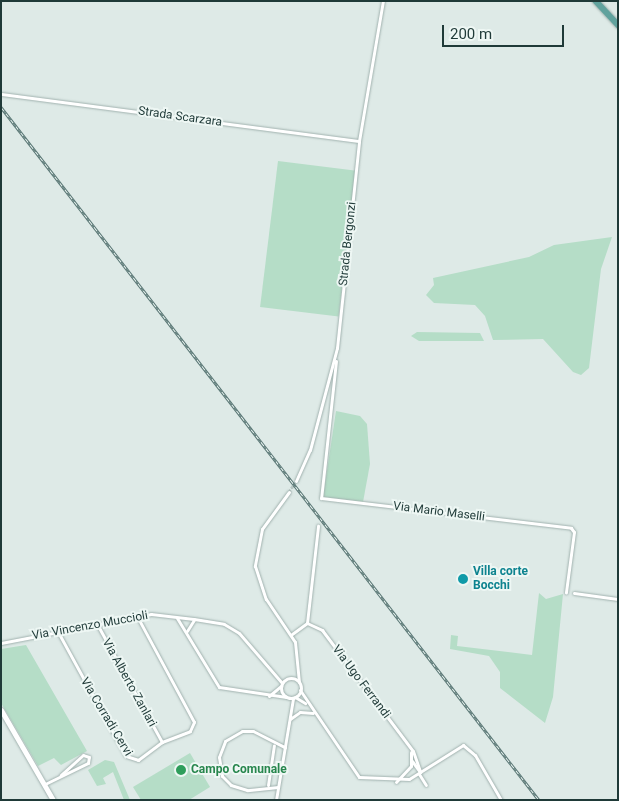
<!DOCTYPE html>
<style>
body{margin:0}
#map{position:relative;width:619px;height:801px;overflow:hidden;background:#deeae7;font-family:Roboto,sans-serif}
div>[style]{position:absolute}
.green>*{inset:0;background:#b5ddc7;transform-origin:0 0}
.street-tunnel>*{height:3px;margin-top:-1.5px;transform-origin:0;background:repeating-linear-gradient(90deg,#b8c7c4 0 3px,transparent 0 4.5px)}
.roads{filter:drop-shadow(0 0 1px #a1b2af) drop-shadow(0 0 1px #a1b2af)}
.street>*{height:3px;margin:-1.5px;padding:0 1.5px;transform-origin:1.5px;border-radius:1.5px;background:#fff}
.street>.ring{margin:-1.5px;padding:0;box-sizing:content-box;background:none;border:3px solid #fff;border-radius:50%}
.secondary>*{height:5px;margin:-2.5px;padding:0 2.5px;transform-origin:2.5px;border-radius:2.5px;background:#fff}
.primary>*{height:5.5px;margin:-2.75px;padding:0 2.75px;transform-origin:2.75px;border-radius:2.75px;background:#60a29d}
.rail>*{height:3px;margin-top:-1.5px;transform-origin:0;background:repeating-linear-gradient(90deg,#eef7f4 0 4px,#587674 0 8px);box-sizing:border-box;border-block:1px solid #587674}
.dots>*{width:14px;height:14px;translate:-50% -50%;box-sizing:border-box;border:2px solid #eef7f4;border-radius:50%}
span{translate:-50% -50%;white-space:nowrap;text-align:center;line-height:1.15;-webkit-text-stroke:4px #eef7f4;paint-order:stroke}
.street-label{font-size:12px;color:#1f3a38}
.culture-label{font-size:12px;color:#0d838f;font-weight:700}
.left{translate:0 -50%;text-align:left}
.leisure-label{font-size:12px;color:#27864d;font-weight:700}
.frame{position:absolute;inset:0;border:2px solid #1f3a38;pointer-events:none}
.scale{position:absolute;left:442px;top:25px;width:122px;height:22px;box-sizing:border-box;border:2px solid #1f3a38;border-top:0;padding-left:6px;font-size:15px;line-height:18px;white-space:nowrap;color:#1f3a38;-webkit-text-stroke:4px #eef7f4;paint-order:stroke}
</style>
<div id="map">
<div class="green">
<i style="left:278px;top:161px;width:79px;height:147px;rotate:7deg"></i>
<i style="clip-path:polygon(612px 237px,601px 269px,589px 368px,581px 375px,573px 372px,543px 339px,493px 340px,485px 316px,475px 305px,434px 303px,426px 295px,434px 285px,433px 278px,529px 257px,554px 245px)"></i>
<i style="clip-path:polygon(417px 332px,480px 333px,484px 341px,419px 341px,411px 336px)"></i>
<i style="clip-path:polygon(336px 411px,360px 416px,367px 424px,370px 464px,363px 502px,323px 497px)"></i>
<i style="clip-path:polygon(539px 593px,546px 599px,563px 594px,553px 697px,545px 723px,500px 688px,500px 672px,489px 656px,450px 649px,451px 635px,458px 636px,457px 646px,532px 655px)"></i>
<i style="clip-path:polygon(26px 645px,87px 751px,61px 765px,54px 758px,38px 766px,1px 703px,1px 649px)"></i>
<i style="clip-path:polygon(190px 753px,210px 787px,189px 800px,141px 800px,133px 787px)"></i>
<i style="clip-path:polygon(105px 760px,114px 762px,130px 800px,124px 800px,113px 772px,103px 778px,106px 784px,97px 786px,88px 770px)"></i>
</div>
<div class="street-tunnel">
<i style="left:289px;top:492px;width:13px;rotate:-58deg"></i>
</div>
<div class="roads">
<div class="street">
<i style="left:1px;top:94px;width:361px;rotate:7.5deg"></i>
<i style="left:336px;top:361px;width:138px;rotate:96.2deg"></i>
<i style="left:321px;top:498px;width:252px;rotate:6.8deg"></i>
<i style="left:571px;top:528px;width:5px;rotate:53deg"></i>
<i style="left:574px;top:532px;width:61px;rotate:97.6deg"></i>
<i style="left:296px;top:481px;width:34px;rotate:-66deg"></i>
<i style="left:310px;top:450px;width:106px;rotate:-75.2deg"></i>
<i style="left:337px;top:348px;width:208px;rotate:-83.9deg"></i>
<i style="left:359px;top:141px;width:142px;rotate:-80.3deg"></i>
<i style="left:289px;top:492px;width:46px;rotate:126.1deg"></i>
<i style="left:262px;top:529px;width:38px;rotate:101deg"></i>
<i style="left:255px;top:566px;width:35px;rotate:72deg"></i>
<i style="left:266px;top:599px;width:52px;rotate:56deg"></i>
<i style="left:295px;top:642px;width:40px;rotate:84.3deg"></i>
<i style="left:574px;top:593px;width:44px;rotate:7.8deg"></i>
<i style="left:177px;top:618px;width:81px;rotate:58.7deg"></i>
<i style="left:219px;top:687px;width:68px;rotate:8.5deg"></i>
<i style="left:307px;top:623px;width:17px;rotate:25deg"></i>
<i style="left:322px;top:630px;width:151px;rotate:53.1deg"></i>
<i style="left:413px;top:751px;width:21px;rotate:71deg"></i>
<i style="left:97px;top:624px;width:135px;rotate:61.2deg"></i>
<i style="left:187px;top:631px;width:13px;rotate:-58deg"></i>
<i style="left:58px;top:632px;width:141px;rotate:61.3deg"></i>
<i style="left:126px;top:756px;width:13px;rotate:18deg"></i>
<i style="left:138px;top:760px;width:30px;rotate:-37deg"></i>
<i style="left:162px;top:742px;width:30px;rotate:-21deg"></i>
<i style="left:190px;top:731px;width:10px;rotate:-66deg"></i>
<i style="left:194px;top:722px;width:120px;rotate:-118.3deg"></i>
<i style="left:292px;top:634px;width:19px;rotate:-36deg"></i>
<i style="left:307px;top:623px;width:98px;rotate:-83.5deg"></i>
<i style="left:1px;top:643px;width:153px;rotate:-10.9deg"></i>
<i style="left:151px;top:614px;width:43px;rotate:6.6deg"></i>
<i style="left:194px;top:619px;width:30px;rotate:9deg"></i>
<i style="left:224px;top:624px;width:17px;rotate:31deg"></i>
<i style="left:239px;top:633px;width:66px;rotate:49.3deg"></i>
<i class="ring" style="left:281px;top:678px;width:17px;height:17px"></i>
<i style="left:300px;top:690px;width:105px;rotate:55.9deg"></i>
<i style="left:359px;top:777px;width:50px;rotate:2.3deg"></i>
<i style="left:409px;top:779px;width:64px;rotate:-32.2deg"></i>
<i style="left:463px;top:745px;width:16px;rotate:40deg"></i>
<i style="left:475px;top:755px;width:52px;rotate:60deg"></i>
<i style="left:269px;top:696px;width:16px;rotate:-40deg"></i>
<i style="left:295px;top:697px;width:12px;rotate:31deg"></i>
<i style="left:290px;top:719px;width:12px;rotate:-35deg"></i>
<i style="left:300px;top:712px;width:13px;rotate:4deg"></i>
<i style="left:412px;top:761px;width:14px;rotate:54deg"></i>
<i style="left:419px;top:774px;width:13px;rotate:58deg"></i>
<i style="left:396px;top:782px;width:22px;rotate:-47deg"></i>
<i style="left:411px;top:766px;width:14px;rotate:-90deg"></i>
<i style="left:45px;top:784px;width:48px;rotate:-26deg"></i>
<i style="left:88px;top:763px;width:6px;rotate:-81deg"></i>
<i style="left:89px;top:757px;width:6px;rotate:-162deg"></i>
<i style="left:83px;top:755px;width:30px;rotate:138deg"></i>
<i style="left:268px;top:785px;width:40px;rotate:-81.5deg"></i>
<i style="left:278px;top:787px;width:31px;rotate:174deg"></i>
<i style="left:247px;top:790px;width:17px;rotate:-163deg"></i>
<i style="left:231px;top:785px;width:13px;rotate:-135deg"></i>
<i style="left:222px;top:776px;width:19px;rotate:-99deg"></i>
<i style="left:219px;top:757px;width:17px;rotate:-69deg"></i>
<i style="left:225px;top:741px;width:20px;rotate:-30deg"></i>
<i style="left:242px;top:731px;width:11px"></i>
<i style="left:253px;top:731px;width:36px;rotate:27deg"></i>
<i style="left:276px;top:800px;width:103px;rotate:-80.5deg"></i>
</div>
<div class="secondary">
<i style="left:1px;top:710px;width:104px;rotate:60deg"></i>
</div>
<div class="primary">
<i style="left:596px;top:1px;width:33px;rotate:47deg"></i>
</div>
</div>
<div class="rail">
<i style="left:1px;top:107px;width:877px;rotate:52.18deg"></i>
</div>
<div class="dots">
<i style="left:463px;top:579px;background:#0f9aa8"></i>
<i style="left:181px;top:770px;background:#2e9e5b"></i>
</div>
<div class="street-label">
<span style="left:180px;top:117px;rotate:8deg">Strada Scarzara</span>
<span style="left:348px;top:244px;rotate:-84deg">Strada Bergonzi</span>
<span style="left:439px;top:512px;rotate:7deg">Via Mario Maselli</span>
<span style="left:90px;top:626px;rotate:-10deg">Via Vincenzo Muccioli</span>
<span style="left:361px;top:682px;rotate:53deg">Via Ugo Ferrandi</span>
<span style="left:129px;top:683px;rotate:61deg">Via Alberto Zanlari</span>
<span style="left:106px;top:717px;rotate:59deg">Via Corradi Cervi</span>
</div>
<div class="culture-label">
<span class="left" style="left:473px;top:579px">Villa corte<br>Bocchi</span>
</div>
<div class="leisure-label">
<span class="left" style="left:191px;top:770px">Campo Comunale</span>
</div>
<div class="frame"></div>
<div class="scale">200 m</div>
</div>
